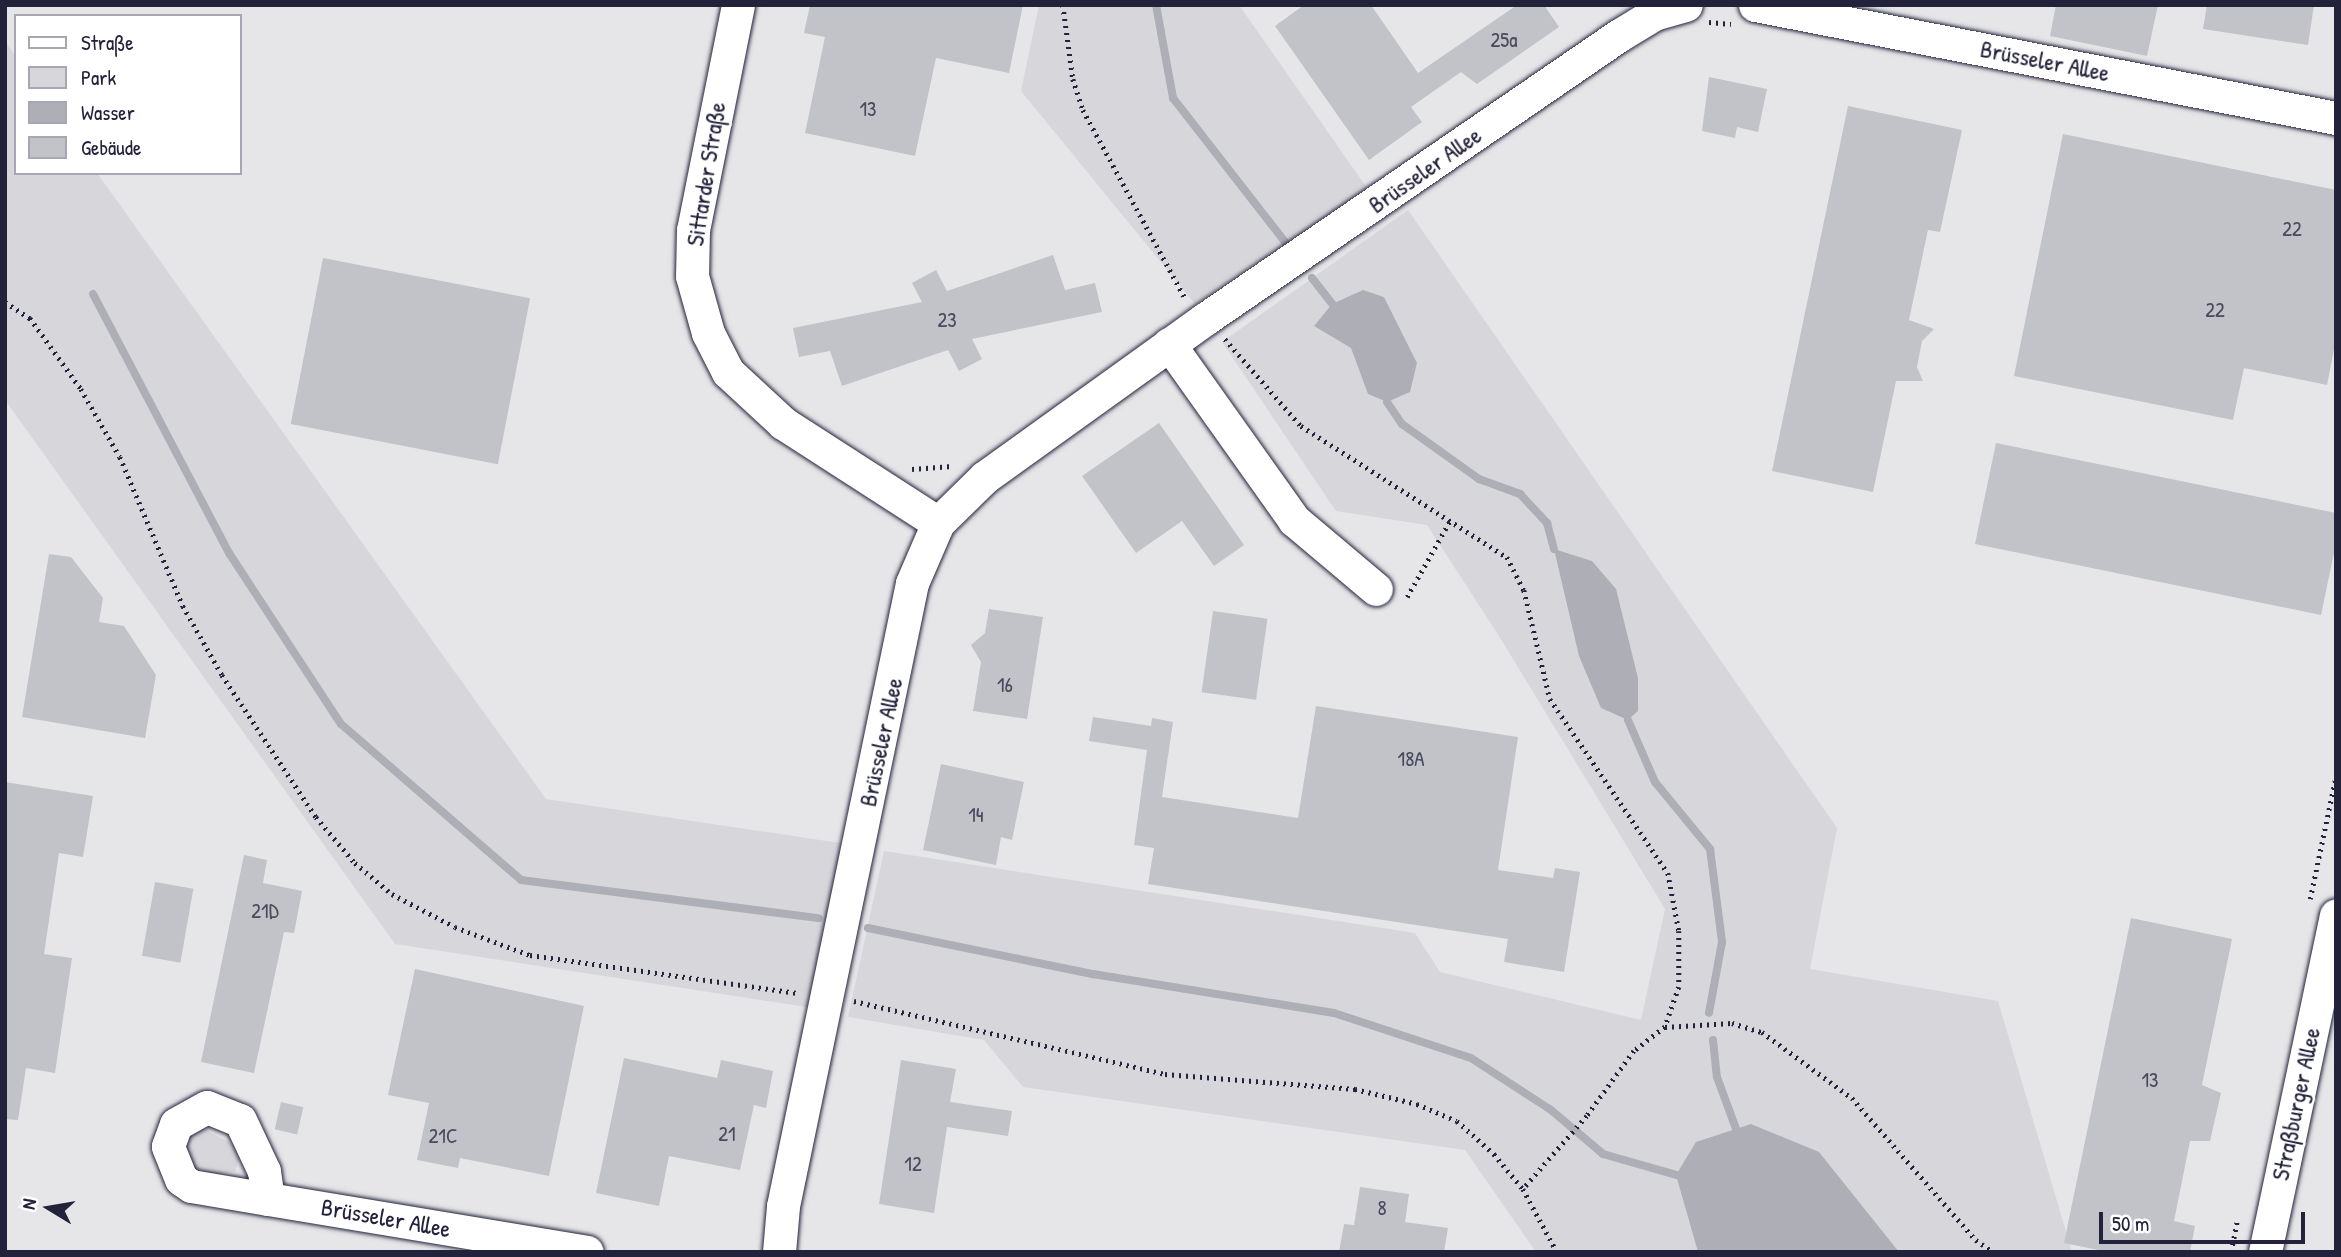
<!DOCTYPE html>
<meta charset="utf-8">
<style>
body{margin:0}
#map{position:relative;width:2341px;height:1257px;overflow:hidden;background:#f6f6f7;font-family:"Patrick Hand",sans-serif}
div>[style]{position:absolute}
.built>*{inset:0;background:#e6e6e9}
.green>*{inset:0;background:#d7d7db}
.water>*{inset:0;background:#aeaeb7}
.stream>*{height:8px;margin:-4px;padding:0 4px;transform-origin:4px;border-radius:4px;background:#aeaeb7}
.building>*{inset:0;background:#c2c2c9;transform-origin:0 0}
.path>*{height:4.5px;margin-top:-2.25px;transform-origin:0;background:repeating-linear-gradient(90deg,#22223b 0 2px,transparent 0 7px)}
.roads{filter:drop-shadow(0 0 2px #22223b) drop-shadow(0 0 2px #22223b)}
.street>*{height:33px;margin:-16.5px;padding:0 16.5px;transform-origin:16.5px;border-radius:16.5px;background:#fff}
span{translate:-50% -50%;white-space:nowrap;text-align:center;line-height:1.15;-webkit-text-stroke:5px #fff;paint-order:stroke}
.number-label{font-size:21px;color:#4a4a5e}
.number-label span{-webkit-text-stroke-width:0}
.street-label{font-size:24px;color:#22223b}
.frame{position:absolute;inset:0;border:7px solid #22223b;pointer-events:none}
.legend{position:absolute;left:14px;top:14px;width:228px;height:161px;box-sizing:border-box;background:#fff;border:2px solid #a7a7b1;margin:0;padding:9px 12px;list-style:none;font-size:21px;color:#22223b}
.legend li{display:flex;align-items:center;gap:14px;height:35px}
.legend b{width:35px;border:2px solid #a7a7b1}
.north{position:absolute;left:14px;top:1173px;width:70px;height:70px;-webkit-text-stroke:5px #fff;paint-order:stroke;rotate:281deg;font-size:19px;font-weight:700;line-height:28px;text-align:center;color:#22223b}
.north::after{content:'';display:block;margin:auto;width:24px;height:32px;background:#22223b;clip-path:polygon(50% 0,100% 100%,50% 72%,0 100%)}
.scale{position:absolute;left:2099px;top:1212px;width:206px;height:32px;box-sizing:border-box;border:4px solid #22223b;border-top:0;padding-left:9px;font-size:21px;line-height:24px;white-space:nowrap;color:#22223b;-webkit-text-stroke:5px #fff;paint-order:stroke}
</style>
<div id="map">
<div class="built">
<i style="clip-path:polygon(evenodd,5px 5px,2336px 5px,2336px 1252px,5px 1252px,5px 5px,16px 16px,240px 16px,240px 173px,16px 173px,16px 16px)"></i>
</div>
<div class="green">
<i style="clip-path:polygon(1039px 5px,1239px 5px,1367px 188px,1195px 304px,1021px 91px)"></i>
<i style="clip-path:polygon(5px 41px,16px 57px,16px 173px,97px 173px,546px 799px,853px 845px,820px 1009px,395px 944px,5px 400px)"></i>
<i style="clip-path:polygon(1408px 210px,1837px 828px,1810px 969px,1998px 1001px,2072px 1252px,1536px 1252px,1465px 1150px,1023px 1087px,984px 1040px,848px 1017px,884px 851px,1415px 933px,1440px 972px,1641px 1020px,1665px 909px,1499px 636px,1427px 525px,1336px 511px,1222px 342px)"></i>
<i style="clip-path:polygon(202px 1128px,234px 1145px,240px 1158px,235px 1172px,211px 1175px,187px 1164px,185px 1141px)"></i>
</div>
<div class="water">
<i style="clip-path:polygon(1363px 290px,1384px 297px,1417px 363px,1410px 392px,1387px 402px,1368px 394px,1351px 348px,1314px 326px,1332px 304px)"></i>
<i style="clip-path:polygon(1554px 549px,1592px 561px,1616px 589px,1638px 678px,1638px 711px,1628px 720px,1601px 708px,1579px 656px)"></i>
<i style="clip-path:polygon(1751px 1124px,1819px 1152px,1899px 1252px,1698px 1252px,1676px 1175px,1696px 1142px)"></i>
</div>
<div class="stream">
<i style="left:1156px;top:5px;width:95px;rotate:79.6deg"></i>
<i style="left:1173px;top:98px;width:184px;rotate:52.1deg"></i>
<i style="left:1312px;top:278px;width:33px;rotate:52deg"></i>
<i style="left:93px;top:294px;width:293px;rotate:62.3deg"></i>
<i style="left:229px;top:553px;width:204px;rotate:56.8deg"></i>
<i style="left:341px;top:724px;width:238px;rotate:40.9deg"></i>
<i style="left:521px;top:880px;width:300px;rotate:7.3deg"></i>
<i style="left:1387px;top:402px;width:27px;rotate:56deg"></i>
<i style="left:1402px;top:424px;width:95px;rotate:35.5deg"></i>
<i style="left:1479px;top:479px;width:44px;rotate:20.1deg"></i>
<i style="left:1520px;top:494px;width:40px;rotate:47deg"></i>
<i style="left:1547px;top:523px;width:27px;rotate:75deg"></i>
<i style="left:1628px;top:720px;width:68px;rotate:66.5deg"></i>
<i style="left:1655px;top:782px;width:87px;rotate:50.6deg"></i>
<i style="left:1710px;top:849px;width:94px;rotate:82.6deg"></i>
<i style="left:1722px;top:942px;width:72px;rotate:100.4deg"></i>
<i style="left:868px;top:928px;width:230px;rotate:11.6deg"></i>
<i style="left:1093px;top:974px;width:244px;rotate:9.2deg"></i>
<i style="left:1334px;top:1013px;width:144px;rotate:18.2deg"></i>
<i style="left:1471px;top:1058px;width:95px;rotate:33deg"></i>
<i style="left:1551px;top:1110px;width:68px;rotate:40.2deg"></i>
<i style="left:1603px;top:1154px;width:76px;rotate:16deg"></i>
<i style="left:1713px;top:1040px;width:37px;rotate:84deg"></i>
<i style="left:1717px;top:1077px;width:55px;rotate:69.9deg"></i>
</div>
<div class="building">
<i style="clip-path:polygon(810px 5px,1023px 5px,1009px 73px,936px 58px,915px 156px,805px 133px,825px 37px,804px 33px)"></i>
<i style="clip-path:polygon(1304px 5px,1371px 5px,1418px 73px,1517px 5px,1544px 5px,1559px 27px,1477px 84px,1461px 72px,1411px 107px,1422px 122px,1369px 160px,1275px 26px)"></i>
<i style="clip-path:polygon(2056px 5px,2158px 5px,2147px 56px,2050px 36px)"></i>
<i style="clip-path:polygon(2207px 5px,2314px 5px,2308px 45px,2203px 29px)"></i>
<i style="clip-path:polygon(1709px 77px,1767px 89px,1758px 132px,1737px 127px,1735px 138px,1702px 131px)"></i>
<i style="clip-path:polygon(1848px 106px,1962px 130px,1940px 232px,1928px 230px,1909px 320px,1934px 329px,1922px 341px,1917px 367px,1923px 381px,1896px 381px,1873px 492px,1772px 471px)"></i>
<i style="clip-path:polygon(2063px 134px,2336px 190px,2336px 339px,2327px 385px,2244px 368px,2233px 420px,2014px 376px)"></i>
<i style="clip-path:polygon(1053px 255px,1065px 290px,1095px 283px,1102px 312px,972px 339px,982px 359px,959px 371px,948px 350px,842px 386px,830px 351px,799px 357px,793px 328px,922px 302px,912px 283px,936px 270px,947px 291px)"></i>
<i style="left:323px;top:258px;width:211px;height:169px;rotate:11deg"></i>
<i style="clip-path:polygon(1159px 423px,1244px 545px,1214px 566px,1182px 521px,1136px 553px,1082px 476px)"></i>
<i style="clip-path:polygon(1996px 443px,2336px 513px,2336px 543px,2321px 615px,1975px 544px)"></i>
<i style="clip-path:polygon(49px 554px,71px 557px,103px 598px,99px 622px,124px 626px,156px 675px,145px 738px,22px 717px)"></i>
<i style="clip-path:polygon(989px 609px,1043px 617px,1027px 719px,973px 711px,981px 662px,971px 645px,985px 633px)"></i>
<i style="left:1213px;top:611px;width:55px;height:82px;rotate:8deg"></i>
<i style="clip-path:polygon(1316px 706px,1518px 737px,1498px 870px,1553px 878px,1555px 868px,1580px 872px,1564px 972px,1504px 962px,1508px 939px,1148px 884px,1154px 848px,1134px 845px,1147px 750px,1089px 741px,1093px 717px,1151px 726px,1152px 718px,1173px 722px,1162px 797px,1298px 818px)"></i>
<i style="clip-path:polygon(941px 764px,1024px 782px,1012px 840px,1001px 837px,996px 865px,923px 850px)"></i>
<i style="clip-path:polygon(5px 782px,93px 796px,83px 857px,59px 853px,44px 954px,72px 958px,55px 1073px,26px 1068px,18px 1120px,5px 1119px)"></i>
<i style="clip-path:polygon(244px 855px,267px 860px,263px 883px,302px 891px,294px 933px,284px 932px,254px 1073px,201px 1062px)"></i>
<i style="left:155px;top:882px;width:39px;height:75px;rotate:10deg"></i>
<i style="clip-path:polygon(2131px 918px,2232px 939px,2202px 1085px,2221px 1093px,2210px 1141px,2190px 1141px,2174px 1221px,2195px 1226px,2190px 1252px,2108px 1252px,2064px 1243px)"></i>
<i style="clip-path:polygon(415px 969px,584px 1006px,549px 1176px,460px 1158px,458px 1168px,417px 1160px,429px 1103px,388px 1095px)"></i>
<i style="clip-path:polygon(624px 1058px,717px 1078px,721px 1060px,773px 1071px,766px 1108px,754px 1105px,740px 1170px,669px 1156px,659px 1206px,596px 1193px)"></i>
<i style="clip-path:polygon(901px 1060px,956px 1069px,950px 1102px,1012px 1111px,1008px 1136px,947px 1127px,934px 1213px,879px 1204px)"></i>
<i style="left:281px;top:1102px;width:23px;height:28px;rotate:13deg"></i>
<i style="clip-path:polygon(1360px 1187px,1409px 1194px,1405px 1222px,1448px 1228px,1444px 1252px,1339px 1252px,1344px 1224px,1354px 1225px)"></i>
</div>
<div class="path">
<i style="left:1063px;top:5px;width:75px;rotate:82.3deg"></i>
<i style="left:1073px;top:79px;width:33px;rotate:72deg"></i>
<i style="left:1083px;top:110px;width:214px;rotate:61.5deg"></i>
<i style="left:1709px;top:22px;width:22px;rotate:5deg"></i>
<i style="left:5px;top:302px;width:30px;rotate:33deg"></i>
<i style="left:30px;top:318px;width:87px;rotate:54.3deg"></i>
<i style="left:81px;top:389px;width:78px;rotate:60.2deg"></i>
<i style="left:120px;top:457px;width:162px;rotate:67.1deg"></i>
<i style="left:183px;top:606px;width:79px;rotate:60.5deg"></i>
<i style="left:222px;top:675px;width:170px;rotate:56.5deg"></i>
<i style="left:316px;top:817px;width:60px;rotate:49.7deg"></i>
<i style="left:355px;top:863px;width:48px;rotate:40deg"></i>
<i style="left:392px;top:894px;width:71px;rotate:27.6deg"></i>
<i style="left:455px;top:927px;width:80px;rotate:20.5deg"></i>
<i style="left:530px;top:955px;width:270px;rotate:8.1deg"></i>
<i style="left:1225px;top:339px;width:116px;rotate:48.9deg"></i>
<i style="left:1301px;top:426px;width:244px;rotate:32.5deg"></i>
<i style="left:1507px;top:557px;width:37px;rotate:63deg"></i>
<i style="left:1524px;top:590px;width:112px;rotate:76.6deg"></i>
<i style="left:1550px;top:699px;width:210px;rotate:55.9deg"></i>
<i style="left:1668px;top:873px;width:59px;rotate:79.3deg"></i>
<i style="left:1679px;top:931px;width:56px;rotate:90deg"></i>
<i style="left:1679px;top:987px;width:42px;rotate:109.3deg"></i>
<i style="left:1665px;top:1027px;width:39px;rotate:142deg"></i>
<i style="left:1634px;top:1051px;width:80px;rotate:125.9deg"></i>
<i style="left:1587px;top:1116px;width:97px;rotate:131.2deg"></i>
<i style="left:912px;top:469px;width:40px;rotate:-4.3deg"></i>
<i style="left:1407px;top:597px;width:90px;rotate:-60.6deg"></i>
<i style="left:2310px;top:899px;width:126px;rotate:-78.1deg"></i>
<i style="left:854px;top:1001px;width:319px;rotate:13.2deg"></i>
<i style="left:1165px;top:1074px;width:191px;rotate:4.5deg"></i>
<i style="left:1355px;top:1089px;width:64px;rotate:13.6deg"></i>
<i style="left:1417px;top:1104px;width:43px;rotate:23deg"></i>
<i style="left:1457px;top:1121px;width:50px;rotate:41.7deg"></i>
<i style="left:1494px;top:1154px;width:45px;rotate:50.4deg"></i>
<i style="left:1523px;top:1189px;width:72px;rotate:61.6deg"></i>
<i style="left:1665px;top:1027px;width:67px;rotate:-3.4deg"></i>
<i style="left:1732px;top:1023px;width:31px;rotate:17deg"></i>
<i style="left:1762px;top:1032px;width:112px;rotate:36.3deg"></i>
<i style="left:1852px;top:1098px;width:189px;rotate:48.9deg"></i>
<i style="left:1976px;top:1240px;width:21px;rotate:35deg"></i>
<i style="left:2231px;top:1252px;width:31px;rotate:-79deg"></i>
</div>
<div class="roads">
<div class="street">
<i style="left:738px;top:5px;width:229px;rotate:101.3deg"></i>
<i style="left:693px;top:230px;width:46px;rotate:91.2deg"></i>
<i style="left:692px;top:276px;width:59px;rotate:74.3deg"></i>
<i style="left:708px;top:333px;width:44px;rotate:62.9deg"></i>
<i style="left:728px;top:372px;width:75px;rotate:42.8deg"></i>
<i style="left:783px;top:423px;width:184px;rotate:32.8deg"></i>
<i style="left:1755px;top:5px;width:592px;rotate:11.01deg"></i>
<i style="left:1169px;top:344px;width:216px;rotate:54.6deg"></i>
<i style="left:1294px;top:520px;width:107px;rotate:40.1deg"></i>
<i style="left:268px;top:1199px;width:78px;rotate:-170.4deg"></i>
<i style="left:191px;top:1186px;width:12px;rotate:-145deg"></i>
<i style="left:181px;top:1179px;width:35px;rotate:-112deg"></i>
<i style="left:168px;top:1146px;width:23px;rotate:-70deg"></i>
<i style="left:176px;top:1124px;width:35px;rotate:-29deg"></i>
<i style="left:207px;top:1107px;width:35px;rotate:22deg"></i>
<i style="left:240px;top:1120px;width:56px;rotate:64.8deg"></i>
<i style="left:264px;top:1171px;width:28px;rotate:82deg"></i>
<i style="left:268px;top:1199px;width:323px;rotate:9.4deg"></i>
<i style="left:779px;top:1252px;width:46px;rotate:-85deg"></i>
<i style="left:783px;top:1206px;width:636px;rotate:-78.3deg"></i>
<i style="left:912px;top:583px;width:65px;rotate:-66.6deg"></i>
<i style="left:938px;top:523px;width:66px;rotate:-44.4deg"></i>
<i style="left:985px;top:477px;width:271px;rotate:-35.7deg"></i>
<i style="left:1205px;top:319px;width:501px;rotate:-34.42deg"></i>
<i style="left:1618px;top:36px;width:42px;rotate:-31.4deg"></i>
<i style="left:1654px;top:14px;width:33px;rotate:-16deg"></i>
<i style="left:2265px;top:1252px;width:344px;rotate:-78.1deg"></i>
</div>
</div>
<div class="number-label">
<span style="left:1504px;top:40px">25a</span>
<span style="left:868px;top:109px">13</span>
<span style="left:2292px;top:229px">22</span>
<span style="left:2215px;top:310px">22</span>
<span style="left:947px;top:320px">23</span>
<span style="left:1005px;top:685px">16</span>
<span style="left:1411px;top:759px">18A</span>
<span style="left:976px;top:815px">14</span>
<span style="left:265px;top:911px">21D</span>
<span style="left:2150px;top:1080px">13</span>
<span style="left:727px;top:1134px">21</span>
<span style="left:443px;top:1136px">21C</span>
<span style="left:913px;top:1164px">12</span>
<span style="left:1382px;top:1208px">8</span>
</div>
<div class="street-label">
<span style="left:2045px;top:61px;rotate:11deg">Brüsseler Allee</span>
<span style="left:1425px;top:170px;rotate:-35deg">Brüsseler Allee</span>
<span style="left:706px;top:174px;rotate:-81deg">Sittarder Straße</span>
<span style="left:881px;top:742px;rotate:-78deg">Brüsseler Allee</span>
<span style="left:2296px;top:1104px;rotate:-78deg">Straßburger Allee</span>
<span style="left:386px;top:1218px;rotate:10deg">Brüsseler Allee</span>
</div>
<div class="frame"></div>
<ul class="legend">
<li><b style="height:9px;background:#fff"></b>Straße</li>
<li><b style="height:19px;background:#d7d7db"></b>Park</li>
<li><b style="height:19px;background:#aeaeb7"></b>Wasser</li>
<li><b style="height:19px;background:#c2c2c9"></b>Gebäude</li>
</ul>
<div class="north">N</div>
<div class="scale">50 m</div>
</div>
